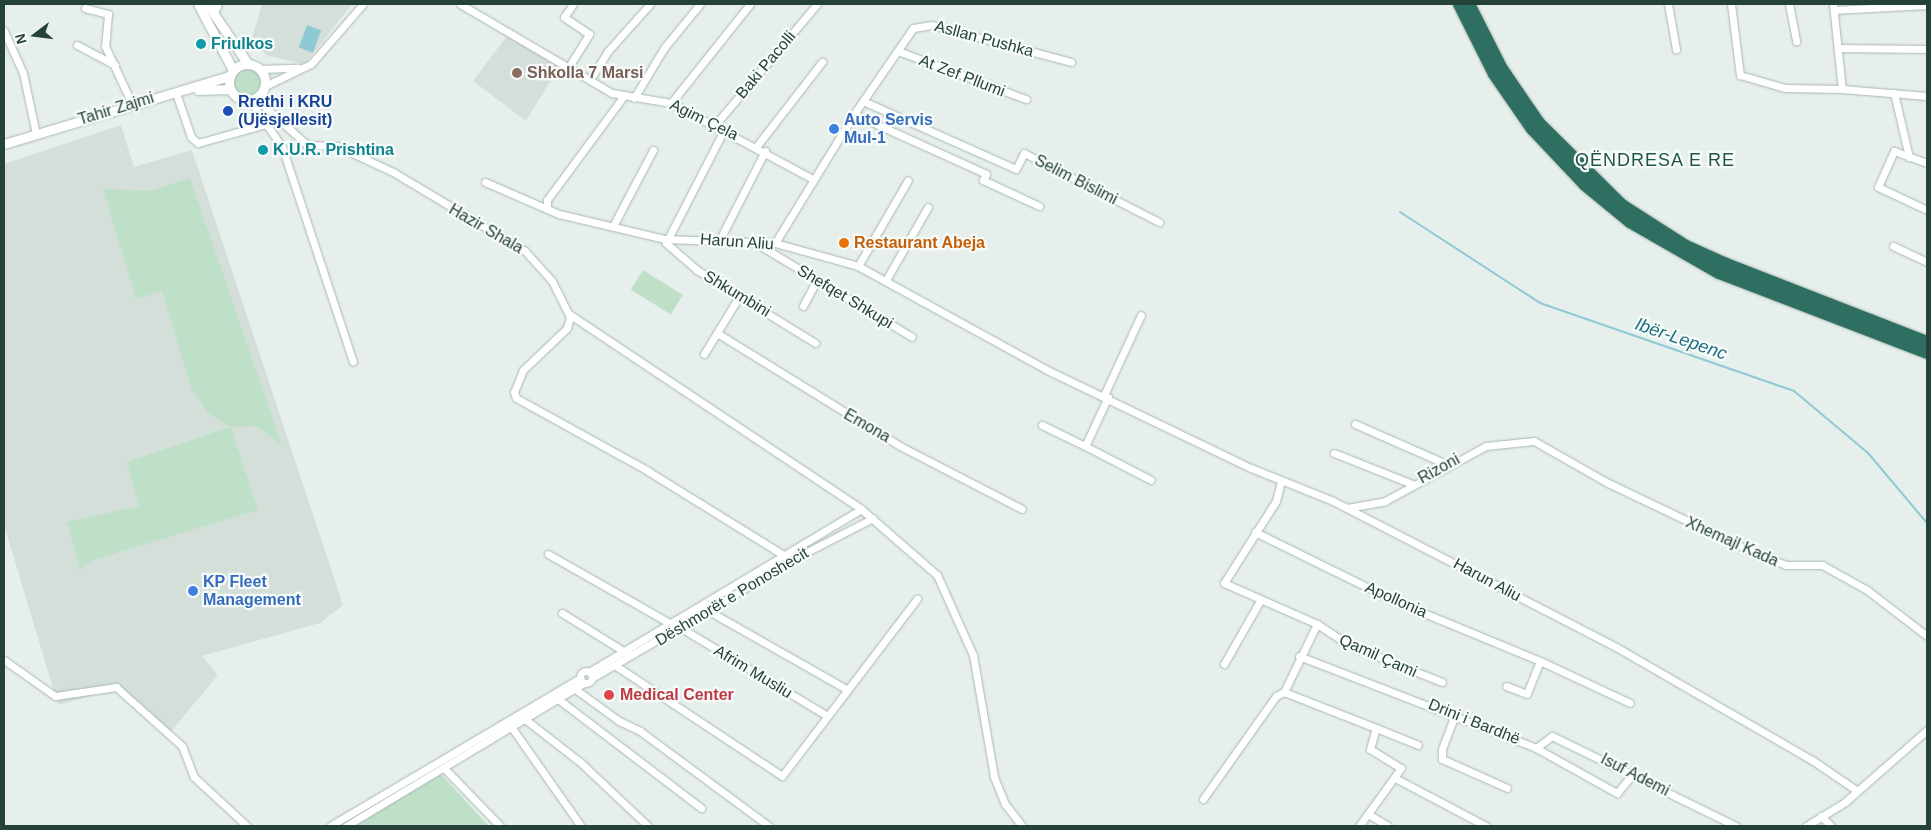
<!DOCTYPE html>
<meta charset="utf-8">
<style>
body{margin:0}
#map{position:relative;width:1931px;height:830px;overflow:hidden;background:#e6efeb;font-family:Helvetica,sans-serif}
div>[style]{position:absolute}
.built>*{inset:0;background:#d4dfda}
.green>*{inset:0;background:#bfe0c8;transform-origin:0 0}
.round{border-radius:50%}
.water>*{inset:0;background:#8ec9d4;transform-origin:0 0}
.stream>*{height:2px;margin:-1px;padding:0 1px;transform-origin:1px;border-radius:1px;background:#8ec9d4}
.roads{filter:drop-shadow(0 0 1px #a8b8b2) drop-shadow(0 0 1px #a8b8b2)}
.minor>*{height:7px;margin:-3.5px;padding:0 3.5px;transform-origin:3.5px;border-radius:3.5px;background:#fff}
.minor>.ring{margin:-3.5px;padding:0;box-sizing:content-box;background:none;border:7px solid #fff;border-radius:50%}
.tertiary>*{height:9px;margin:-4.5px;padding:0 4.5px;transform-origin:4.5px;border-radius:4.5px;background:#fff}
.tertiary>.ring{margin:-4.5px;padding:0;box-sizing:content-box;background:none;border:9px solid #fff;border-radius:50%}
.motorway>*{height:12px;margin:-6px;padding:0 6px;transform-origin:6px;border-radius:6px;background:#2f6f62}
.dots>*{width:14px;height:14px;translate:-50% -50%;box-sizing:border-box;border:2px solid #f7fbf9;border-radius:50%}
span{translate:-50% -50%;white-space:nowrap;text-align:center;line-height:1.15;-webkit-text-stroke:4.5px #f7fbf9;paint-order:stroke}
.street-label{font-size:16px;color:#24423a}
.culture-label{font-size:16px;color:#0d838f;font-weight:700}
.left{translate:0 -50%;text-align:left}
.education-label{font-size:16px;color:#785e54;font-weight:700}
.transit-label{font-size:16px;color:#164399;font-weight:700}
.shop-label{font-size:16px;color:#366cbe;font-weight:700}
.food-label{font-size:16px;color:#c56008;font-weight:700}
.health-label{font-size:16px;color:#be3a42;font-weight:700}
.neighbourhood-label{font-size:18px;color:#1f5548;letter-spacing:1px}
.water-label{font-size:18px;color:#1c6f80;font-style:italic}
.frame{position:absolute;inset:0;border:5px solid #24423a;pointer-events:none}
.north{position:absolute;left:10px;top:10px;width:50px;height:50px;-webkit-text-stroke:4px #f7fbf9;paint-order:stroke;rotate:255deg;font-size:14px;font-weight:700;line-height:20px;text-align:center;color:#24423a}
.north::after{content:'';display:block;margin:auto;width:18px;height:22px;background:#24423a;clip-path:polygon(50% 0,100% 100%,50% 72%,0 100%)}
</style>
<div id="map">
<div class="built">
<i style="clip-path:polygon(262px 4px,352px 4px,305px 64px,268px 56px,251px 42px)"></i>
<i style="clip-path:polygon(507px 36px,560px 65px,526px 121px,473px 81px)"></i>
<i style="clip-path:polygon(121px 125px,134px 167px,192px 150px,343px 605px,320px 623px,202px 656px,218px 675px,168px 735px,118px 693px,105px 692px,58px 705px,4px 525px,4px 164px)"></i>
</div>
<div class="green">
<i class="round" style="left:233px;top:68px;width:28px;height:28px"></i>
<i style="clip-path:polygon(190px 178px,282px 445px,256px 426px,231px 427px,258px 510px,93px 560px,80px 570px,67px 522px,139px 506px,127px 462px,230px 427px,209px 414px,191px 387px,162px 291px,136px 299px,103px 189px,150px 191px)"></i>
<i style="left:643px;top:270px;width:47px;height:23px;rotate:32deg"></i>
<i style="clip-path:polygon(436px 769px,489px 826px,334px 826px,359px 817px)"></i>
</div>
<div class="water">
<i style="left:307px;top:25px;width:15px;height:24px;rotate:20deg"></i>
</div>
<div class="stream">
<i style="left:1400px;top:212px;width:167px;rotate:33deg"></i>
<i style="left:1540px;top:303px;width:269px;rotate:19.1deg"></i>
<i style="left:1794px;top:391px;width:97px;rotate:40deg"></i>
<i style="left:1868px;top:453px;width:92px;rotate:49.9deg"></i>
</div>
<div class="roads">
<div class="minor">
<i style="left:460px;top:4px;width:176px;rotate:30.4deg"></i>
<i style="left:612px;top:93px;width:60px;rotate:9.6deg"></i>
<i style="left:671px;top:103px;width:161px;rotate:28.2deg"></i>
<i style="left:1668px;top:4px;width:46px;rotate:79.9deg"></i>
<i style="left:1731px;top:4px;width:72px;rotate:82.8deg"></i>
<i style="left:1740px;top:75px;width:47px;rotate:16.1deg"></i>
<i style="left:1785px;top:88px;width:57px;rotate:1deg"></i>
<i style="left:1789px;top:4px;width:38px;rotate:79deg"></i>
<i style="left:1833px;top:4px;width:85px;rotate:84deg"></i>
<i style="left:1842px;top:89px;width:85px;rotate:4.7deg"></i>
<i style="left:85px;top:8px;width:24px;rotate:15deg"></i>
<i style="left:108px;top:14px;width:32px;rotate:95deg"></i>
<i style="left:105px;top:46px;width:64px;rotate:65deg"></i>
<i style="left:1834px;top:10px;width:93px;rotate:-3.1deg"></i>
<i style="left:214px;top:13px;width:10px;rotate:-66deg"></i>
<i style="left:4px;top:31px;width:46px;rotate:65.7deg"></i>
<i style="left:23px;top:73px;width:62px;rotate:78deg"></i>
<i style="left:77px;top:45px;width:43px;rotate:27.8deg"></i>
<i style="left:1838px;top:48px;width:89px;rotate:0.6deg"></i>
<i style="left:898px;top:51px;width:137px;rotate:20.6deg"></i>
<i style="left:568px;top:68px;width:40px;rotate:-58deg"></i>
<i style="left:589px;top:34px;width:30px;rotate:-146deg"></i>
<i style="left:564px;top:17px;width:16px;rotate:-55deg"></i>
<i style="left:260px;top:69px;width:38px;rotate:-2deg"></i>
<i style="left:590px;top:80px;width:34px;rotate:-58deg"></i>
<i style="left:608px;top:51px;width:63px;rotate:-48.2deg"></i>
<i style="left:265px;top:86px;width:51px;rotate:-25.6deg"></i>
<i style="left:311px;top:64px;width:79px;rotate:-49.1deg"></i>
<i style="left:1894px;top:93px;width:66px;rotate:76.8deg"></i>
<i style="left:177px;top:96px;width:43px;rotate:71.1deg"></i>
<i style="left:191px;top:137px;width:9px;rotate:41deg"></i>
<i style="left:198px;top:143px;width:71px;rotate:-15.6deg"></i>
<i style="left:255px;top:98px;width:70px;rotate:42.1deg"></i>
<i style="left:307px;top:145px;width:30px;rotate:2deg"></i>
<i style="left:337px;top:146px;width:62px;rotate:24.9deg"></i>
<i style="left:393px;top:172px;width:154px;rotate:30.9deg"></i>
<i style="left:525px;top:251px;width:40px;rotate:48deg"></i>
<i style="left:552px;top:281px;width:40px;rotate:63.4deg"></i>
<i style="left:570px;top:317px;width:11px;rotate:105deg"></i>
<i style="left:567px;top:328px;width:61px;rotate:136.3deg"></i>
<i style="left:523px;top:370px;width:24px;rotate:112deg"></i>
<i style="left:514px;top:392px;width:6px;rotate:72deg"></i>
<i style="left:516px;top:398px;width:151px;rotate:28.9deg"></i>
<i style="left:648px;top:471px;width:161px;rotate:31.8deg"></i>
<i style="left:634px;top:98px;width:58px;rotate:-59deg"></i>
<i style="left:664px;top:48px;width:57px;rotate:-50.7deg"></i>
<i style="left:250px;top:100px;width:57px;rotate:55.8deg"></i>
<i style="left:282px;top:147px;width:226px;rotate:71.7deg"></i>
<i style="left:863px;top:101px;width:167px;rotate:24deg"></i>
<i style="left:1016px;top:169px;width:18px;rotate:-63deg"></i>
<i style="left:1024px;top:153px;width:152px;rotate:27.1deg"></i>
<i style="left:671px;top:103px;width:127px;rotate:-51.4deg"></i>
<i style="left:854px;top:114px;width:145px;rotate:24.4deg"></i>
<i style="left:986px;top:174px;width:7px;rotate:117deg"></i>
<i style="left:983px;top:180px;width:62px;rotate:24.9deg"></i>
<i style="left:715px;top:125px;width:158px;rotate:-49.9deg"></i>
<i style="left:724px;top:130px;width:127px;rotate:117.2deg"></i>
<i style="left:666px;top:243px;width:41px;rotate:41.1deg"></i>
<i style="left:697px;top:270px;width:139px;rotate:31.7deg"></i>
<i style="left:756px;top:147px;width:108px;rotate:-52.2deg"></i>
<i style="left:1927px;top:163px;width:35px;rotate:-160deg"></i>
<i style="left:1894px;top:151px;width:39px;rotate:114deg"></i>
<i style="left:1878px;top:187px;width:54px;rotate:25.1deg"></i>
<i style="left:485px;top:182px;width:81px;rotate:23.4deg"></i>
<i style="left:559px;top:214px;width:109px;rotate:13.3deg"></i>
<i style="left:665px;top:239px;width:110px;rotate:2.1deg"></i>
<i style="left:775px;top:243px;width:86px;rotate:15.5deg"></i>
<i style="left:858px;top:266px;width:213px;rotate:28.8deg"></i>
<i style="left:1045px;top:369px;width:229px;rotate:25.7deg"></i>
<i style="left:1251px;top:468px;width:88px;rotate:21.9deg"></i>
<i style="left:1333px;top:501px;width:318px;rotate:27.3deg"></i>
<i style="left:1616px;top:647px;width:226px;rotate:30deg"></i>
<i style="left:1812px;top:760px;width:53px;rotate:34.3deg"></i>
<i style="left:547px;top:209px;width:9px;rotate:-90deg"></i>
<i style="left:547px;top:200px;width:128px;rotate:-53.6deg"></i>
<i style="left:613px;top:226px;width:86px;rotate:-62.2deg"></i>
<i style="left:720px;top:239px;width:99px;rotate:-62.9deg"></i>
<i style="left:754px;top:242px;width:184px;rotate:31deg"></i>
<i style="left:775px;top:243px;width:151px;rotate:-58.5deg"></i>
<i style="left:854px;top:114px;width:104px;rotate:-55.5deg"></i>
<i style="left:913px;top:28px;width:19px;rotate:-9deg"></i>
<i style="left:932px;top:25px;width:144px;rotate:14.9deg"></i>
<i style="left:1893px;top:246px;width:38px;rotate:25deg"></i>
<i style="left:858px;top:266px;width:99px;rotate:-59.8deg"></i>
<i style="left:886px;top:280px;width:84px;rotate:-60.1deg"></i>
<i style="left:803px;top:306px;width:30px;rotate:-62deg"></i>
<i style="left:569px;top:314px;width:351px;rotate:33.7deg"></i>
<i style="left:861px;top:509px;width:101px;rotate:41deg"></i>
<i style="left:937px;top:575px;width:88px;rotate:65.8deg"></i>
<i style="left:973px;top:655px;width:124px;rotate:80.2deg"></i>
<i style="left:994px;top:777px;width:29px;rotate:68deg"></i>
<i style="left:1005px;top:804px;width:28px;rotate:52deg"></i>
<i style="left:717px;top:333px;width:215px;rotate:31.7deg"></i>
<i style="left:900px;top:446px;width:137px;rotate:27.3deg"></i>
<i style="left:704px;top:354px;width:69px;rotate:-58.6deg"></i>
<i style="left:1104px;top:395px;width:88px;rotate:-65.2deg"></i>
<i style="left:1108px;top:397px;width:54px;rotate:115.1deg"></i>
<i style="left:1085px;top:446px;width:74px;rotate:27.3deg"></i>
<i style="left:1355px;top:424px;width:99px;rotate:23.7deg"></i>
<i style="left:1042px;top:425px;width:48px;rotate:26deg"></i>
<i style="left:1334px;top:453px;width:84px;rotate:21.7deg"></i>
<i style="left:1281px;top:481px;width:21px;rotate:104deg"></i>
<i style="left:1276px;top:501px;width:97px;rotate:122.4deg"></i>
<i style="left:1224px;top:583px;width:102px;rotate:23.8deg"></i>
<i style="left:1317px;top:624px;width:76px;rotate:115.9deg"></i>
<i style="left:1284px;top:692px;width:99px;rotate:21.4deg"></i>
<i style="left:1376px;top:728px;width:22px;rotate:106deg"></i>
<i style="left:1370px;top:749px;width:36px;rotate:32deg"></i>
<i style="left:1401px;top:768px;width:72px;rotate:125.9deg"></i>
<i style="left:1347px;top:508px;width:39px;rotate:-10deg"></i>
<i style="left:1385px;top:501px;width:115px;rotate:-28.6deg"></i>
<i style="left:1486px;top:446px;width:48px;rotate:-5.9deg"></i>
<i style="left:1534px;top:441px;width:85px;rotate:29.6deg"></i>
<i style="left:1608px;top:483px;width:167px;rotate:25.5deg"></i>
<i style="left:1759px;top:555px;width:29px;rotate:20deg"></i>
<i style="left:1786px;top:565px;width:36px"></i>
<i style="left:1822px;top:565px;width:51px;rotate:29.1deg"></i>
<i style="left:1867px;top:590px;width:76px;rotate:37.5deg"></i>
<i style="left:1255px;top:532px;width:156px;rotate:26.2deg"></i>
<i style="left:1395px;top:601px;width:157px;rotate:22.5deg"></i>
<i style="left:1540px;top:661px;width:35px;rotate:112deg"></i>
<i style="left:1527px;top:694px;width:22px;rotate:-159deg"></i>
<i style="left:548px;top:554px;width:146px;rotate:29.6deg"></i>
<i style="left:707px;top:610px;width:160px;rotate:29.6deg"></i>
<i style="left:562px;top:613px;width:78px;rotate:31.8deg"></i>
<i style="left:1317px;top:624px;width:38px;rotate:33deg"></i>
<i style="left:1349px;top:645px;width:100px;rotate:21.7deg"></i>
<i style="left:681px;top:628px;width:169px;rotate:31deg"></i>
<i style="left:1299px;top:656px;width:254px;rotate:21.2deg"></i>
<i style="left:1536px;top:748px;width:93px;rotate:29.1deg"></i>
<i style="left:1617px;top:793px;width:25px;rotate:-50deg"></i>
<i style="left:4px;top:660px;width:62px;rotate:35.2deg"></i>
<i style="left:55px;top:696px;width:62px;rotate:-8.4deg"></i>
<i style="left:116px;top:687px;width:89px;rotate:41.8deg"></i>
<i style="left:182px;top:746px;width:33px;rotate:69deg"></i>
<i style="left:194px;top:777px;width:72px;rotate:42.8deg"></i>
<i style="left:1540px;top:661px;width:99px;rotate:25deg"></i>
<i style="left:1224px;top:664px;width:73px;rotate:-60.3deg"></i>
<i style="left:616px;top:666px;width:199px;rotate:33.5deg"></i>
<i style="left:782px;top:776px;width:223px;rotate:-52.7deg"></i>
<i class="ring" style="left:580px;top:671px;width:5px;height:5px"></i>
<i style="left:589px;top:672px;width:317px;rotate:-30.9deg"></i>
<i style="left:592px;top:678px;width:247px;rotate:-30.4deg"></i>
<i style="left:805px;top:553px;width:76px;rotate:-27.2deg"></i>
<i style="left:575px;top:689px;width:54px;rotate:36deg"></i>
<i style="left:619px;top:721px;width:23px;rotate:25deg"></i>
<i style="left:640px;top:731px;width:160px;rotate:36.4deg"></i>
<i style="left:558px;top:699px;width:180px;rotate:37.3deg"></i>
<i style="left:1455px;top:715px;width:36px;rotate:111deg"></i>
<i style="left:1442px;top:749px;width:10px;rotate:90deg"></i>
<i style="left:1442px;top:759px;width:71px;rotate:24deg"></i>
<i style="left:526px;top:720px;width:68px;rotate:37.9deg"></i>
<i style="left:580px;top:762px;width:93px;rotate:43.3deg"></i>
<i style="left:512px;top:728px;width:120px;rotate:54.9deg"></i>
<i style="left:1376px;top:728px;width:45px;rotate:22deg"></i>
<i style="left:1536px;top:748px;width:20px;rotate:-37deg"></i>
<i style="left:1552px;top:736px;width:205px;rotate:26.1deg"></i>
<i style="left:444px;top:768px;width:81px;rotate:46deg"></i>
<i style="left:1395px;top:778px;width:103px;rotate:27.8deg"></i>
<i style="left:1203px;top:799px;width:126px;rotate:-54.7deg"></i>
<i style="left:1276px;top:696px;width:9px;rotate:-27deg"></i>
<i style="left:1368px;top:814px;width:23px;rotate:31deg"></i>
<i style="left:1821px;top:816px;width:14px;rotate:45deg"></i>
<i style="left:330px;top:826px;width:291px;rotate:-30.6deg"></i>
<i style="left:346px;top:826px;width:278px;rotate:-31deg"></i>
<i style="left:1806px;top:826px;width:46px;rotate:-31.6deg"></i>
<i style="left:1845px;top:802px;width:109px;rotate:-41.3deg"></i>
</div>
<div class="tertiary">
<i style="left:198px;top:4px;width:75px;rotate:62.1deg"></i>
<i style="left:207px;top:4px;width:73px;rotate:55.7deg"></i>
<i class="ring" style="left:229px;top:64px;width:27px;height:27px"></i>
<i style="left:198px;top:90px;width:32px;rotate:-2deg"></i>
<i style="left:4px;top:144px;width:235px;rotate:-16.8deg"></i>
</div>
<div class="motorway">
<i style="left:1459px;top:4px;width:78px;rotate:63.4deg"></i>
<i style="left:1494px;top:74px;width:67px;rotate:55.4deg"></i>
<i style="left:1532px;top:129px;width:77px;rotate:46.6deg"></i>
<i style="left:1585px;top:185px;width:58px;rotate:39.4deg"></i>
<i style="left:1630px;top:222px;width:103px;rotate:29.8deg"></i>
<i style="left:1719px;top:273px;width:223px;rotate:21deg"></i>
<i style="left:1469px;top:4px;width:73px;rotate:63.1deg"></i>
<i style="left:1502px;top:69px;width:65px;rotate:55.6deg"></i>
<i style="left:1539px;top:123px;width:117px;rotate:44.7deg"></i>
<i style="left:1622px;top:205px;width:76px;rotate:32.6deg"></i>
<i style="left:1686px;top:246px;width:42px;rotate:24.1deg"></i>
<i style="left:1724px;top:263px;width:218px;rotate:21.3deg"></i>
</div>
</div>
<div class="dots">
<i style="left:201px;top:44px;background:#0f9aa8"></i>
<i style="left:517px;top:73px;background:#8d6e63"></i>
<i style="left:228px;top:111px;background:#1a4fb4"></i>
<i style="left:834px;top:129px;background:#3f7fe0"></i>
<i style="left:263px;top:150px;background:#0f9aa8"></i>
<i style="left:844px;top:243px;background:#e8710a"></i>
<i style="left:193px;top:591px;background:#3f7fe0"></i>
<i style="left:609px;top:695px;background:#e0444e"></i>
</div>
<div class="street-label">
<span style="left:984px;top:39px;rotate:15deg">Asllan Pushka</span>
<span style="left:766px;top:65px;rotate:-50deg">Baki Pacolli</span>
<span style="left:962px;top:76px;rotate:21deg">At Zef Pllumi</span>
<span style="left:116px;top:109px;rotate:-17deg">Tahir Zajmi</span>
<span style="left:704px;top:120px;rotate:26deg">Agim Çela</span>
<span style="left:1076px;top:180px;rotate:27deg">Selim Bislimi</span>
<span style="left:486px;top:229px;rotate:30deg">Hazir Shala</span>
<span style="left:737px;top:242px;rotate:4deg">Harun Aliu</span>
<span style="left:737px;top:294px;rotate:31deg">Shkumbini</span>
<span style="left:845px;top:297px;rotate:31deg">Shefqet Shkupi</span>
<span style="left:867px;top:426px;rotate:30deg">Emona</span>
<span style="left:1439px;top:469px;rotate:-29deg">Rizoni</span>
<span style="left:1732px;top:542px;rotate:24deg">Xhemajl Kada</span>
<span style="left:1487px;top:580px;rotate:28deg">Harun Aliu</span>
<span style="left:732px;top:597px;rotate:-31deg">Dëshmorët e Ponoshecit</span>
<span style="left:1396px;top:600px;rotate:24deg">Apollonia</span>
<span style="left:1378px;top:656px;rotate:24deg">Qamil Çami</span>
<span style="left:753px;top:672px;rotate:31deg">Afrim Musliu</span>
<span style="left:1474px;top:722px;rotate:22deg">Drini i Bardhë</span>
<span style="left:1635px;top:775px;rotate:27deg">Isuf Ademi</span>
</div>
<div class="culture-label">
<span class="left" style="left:211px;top:44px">Friulkos</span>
<span class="left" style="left:273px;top:150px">K.U.R. Prishtina</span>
</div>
<div class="education-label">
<span class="left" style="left:527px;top:73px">Shkolla 7 Marsi</span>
</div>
<div class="transit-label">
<span class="left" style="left:238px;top:111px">Rrethi i KRU<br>(Ujësjellesit)</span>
</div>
<div class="shop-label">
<span class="left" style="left:844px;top:129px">Auto Servis<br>Mul-1</span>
<span class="left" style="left:203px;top:591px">KP Fleet<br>Management</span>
</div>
<div class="food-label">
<span class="left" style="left:854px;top:243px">Restaurant Abeja</span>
</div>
<div class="health-label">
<span class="left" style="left:620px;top:695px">Medical Center</span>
</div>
<div class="neighbourhood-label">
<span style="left:1655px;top:160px">QËNDRESA E RE</span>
</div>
<div class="water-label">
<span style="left:1681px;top:339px;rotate:19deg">Ibër-Lepenc</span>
</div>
<div class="frame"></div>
<div class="north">N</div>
</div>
